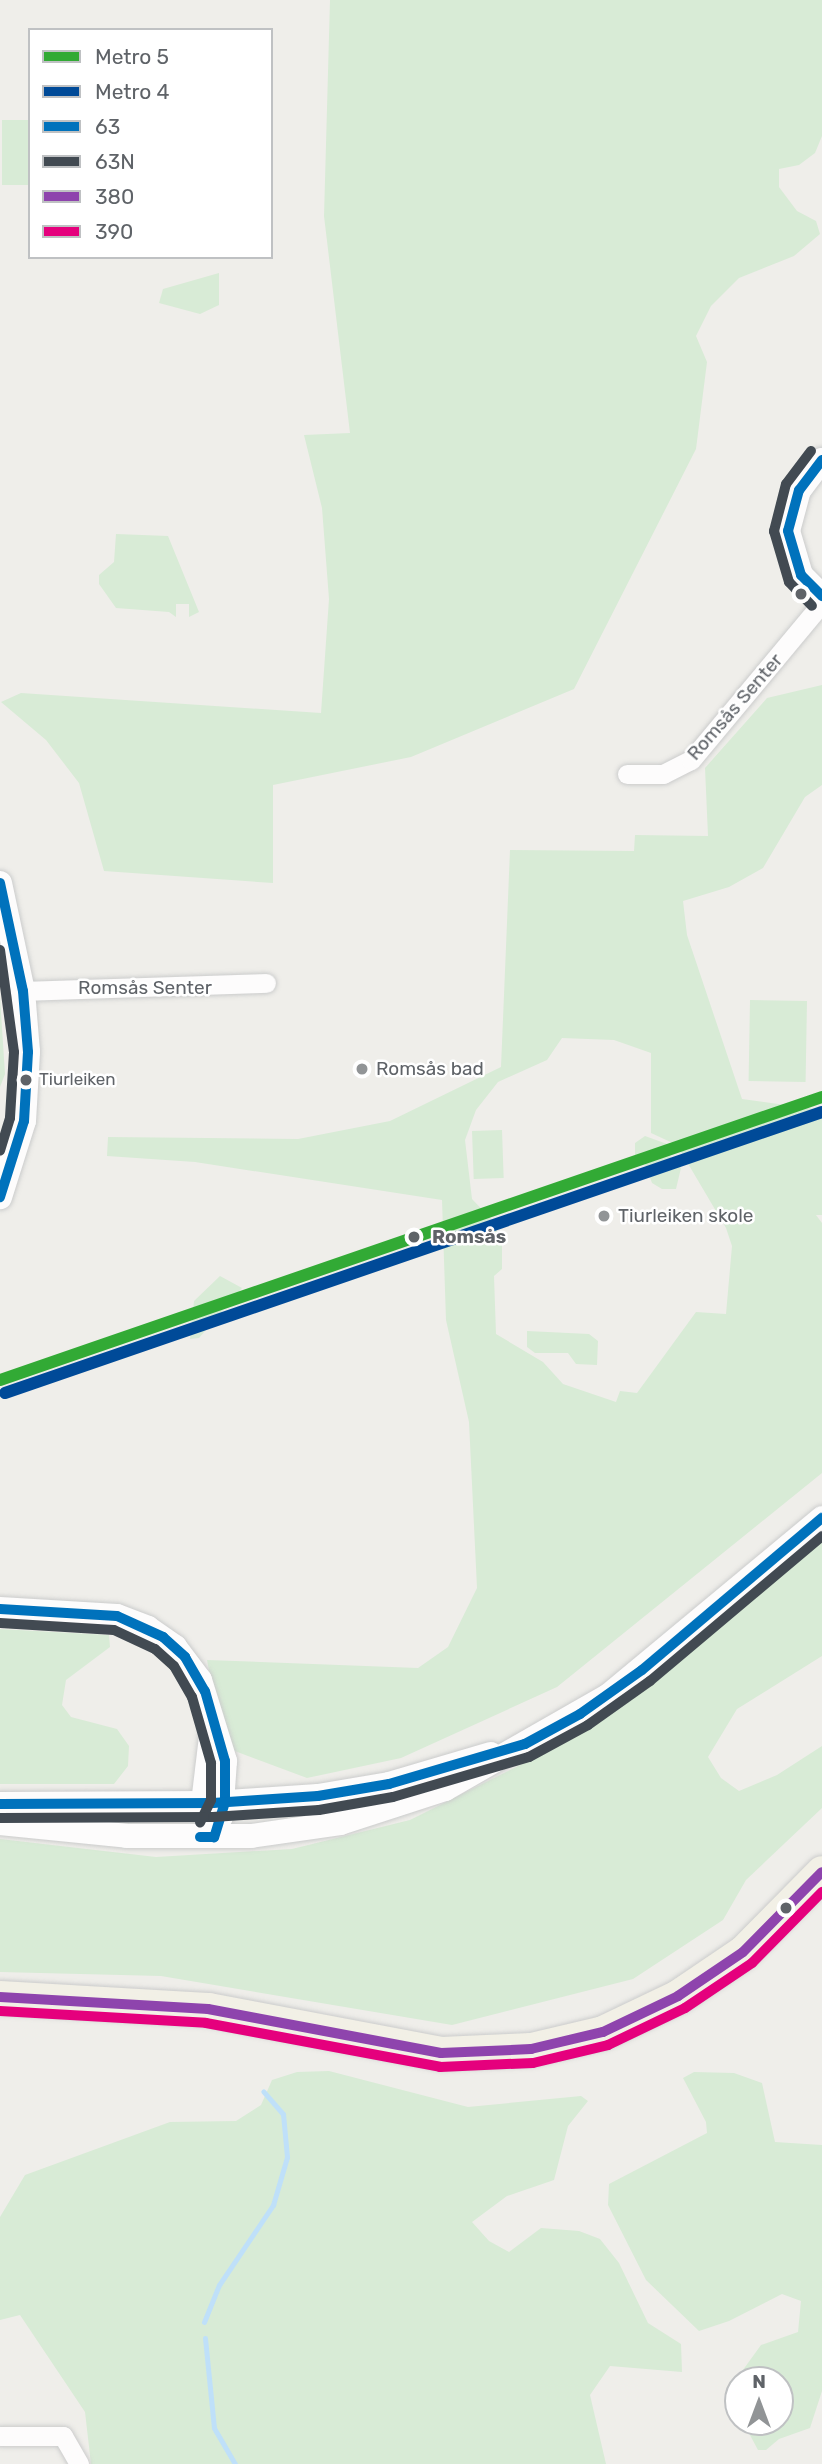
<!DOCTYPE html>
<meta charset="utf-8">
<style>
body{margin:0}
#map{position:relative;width:822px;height:2464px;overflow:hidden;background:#efeeea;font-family:Rubik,sans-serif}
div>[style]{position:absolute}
.green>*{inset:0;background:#d8ebd6;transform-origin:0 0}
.stream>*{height:5px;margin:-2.5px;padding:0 2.5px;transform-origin:2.5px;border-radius:2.5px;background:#bfe0f9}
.roads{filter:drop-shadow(0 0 2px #cbcccc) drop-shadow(0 0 2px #cbcccc)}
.minor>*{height:19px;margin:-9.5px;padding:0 9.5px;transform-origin:9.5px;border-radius:9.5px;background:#fdfcfc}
.tertiary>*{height:24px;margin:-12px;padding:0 12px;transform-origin:12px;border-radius:12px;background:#fdfcfc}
.trunk>*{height:33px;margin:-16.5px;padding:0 16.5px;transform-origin:16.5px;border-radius:16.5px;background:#f2f0e6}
.bus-1>*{height:10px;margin:-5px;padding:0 5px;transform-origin:5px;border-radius:5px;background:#0072bc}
.bus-2>*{height:10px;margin:-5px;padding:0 5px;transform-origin:5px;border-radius:5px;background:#424a52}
.bus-3>*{height:10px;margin:-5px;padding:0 5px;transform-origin:5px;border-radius:5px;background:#8e44ad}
.bus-4>*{height:10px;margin:-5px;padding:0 5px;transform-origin:5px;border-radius:5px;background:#e5007d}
.metro-1>*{height:12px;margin:-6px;padding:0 6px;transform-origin:6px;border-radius:6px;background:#32aa35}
.metro-2>*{height:12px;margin:-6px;padding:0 6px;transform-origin:6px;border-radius:6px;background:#004a98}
.dots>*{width:19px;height:19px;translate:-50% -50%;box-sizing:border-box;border:4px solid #fff;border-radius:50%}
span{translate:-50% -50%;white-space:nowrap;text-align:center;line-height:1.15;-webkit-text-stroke:5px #fff;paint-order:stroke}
.bus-label{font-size:17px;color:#5f6368}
.left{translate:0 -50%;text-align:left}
.street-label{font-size:19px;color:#5f6368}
.poi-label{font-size:19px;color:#5f6368}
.stop-label{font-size:19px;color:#5f6368;font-weight:700}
.legend{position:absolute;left:28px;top:28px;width:245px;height:231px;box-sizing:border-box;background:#fff;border:2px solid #bfc1c3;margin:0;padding:9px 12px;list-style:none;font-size:21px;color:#5f6368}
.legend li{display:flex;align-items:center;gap:14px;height:35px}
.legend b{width:35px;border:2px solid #bfc1c3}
.north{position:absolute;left:724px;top:2366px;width:70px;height:70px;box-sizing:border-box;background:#fff;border:2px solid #bfc1c3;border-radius:50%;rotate:0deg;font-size:19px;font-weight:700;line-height:28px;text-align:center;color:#5f6368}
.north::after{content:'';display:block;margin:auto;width:24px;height:32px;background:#919496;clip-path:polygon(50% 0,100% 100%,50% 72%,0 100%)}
</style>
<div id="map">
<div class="green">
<i style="clip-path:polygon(330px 0,822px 0,822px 136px,815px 153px,799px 165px,779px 169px,779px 187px,797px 211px,816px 221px,820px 234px,794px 256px,739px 278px,711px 306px,696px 336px,707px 362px,696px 449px,574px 689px,411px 757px,273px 785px,273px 883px,104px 871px,79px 783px,46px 740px,1px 702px,21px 693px,321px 713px,329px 599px,322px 508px,304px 435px,350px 433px,324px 216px)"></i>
<i style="left:2px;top:120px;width:28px;height:65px"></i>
<i style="clip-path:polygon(219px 273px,219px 305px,200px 314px,159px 303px,163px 289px)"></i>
<i style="clip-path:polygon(116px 534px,168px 536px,199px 612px,189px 617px,189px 604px,176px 604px,176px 617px,169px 612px,116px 608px,99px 584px,99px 575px,114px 562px)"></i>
<i style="clip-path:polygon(evenodd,822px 685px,822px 785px,805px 797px,763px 868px,729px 887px,683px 901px,687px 935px,742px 1099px,822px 1110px,822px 1215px,816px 1215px,822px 1223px,822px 1473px,557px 1687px,401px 1758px,307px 1778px,224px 1747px,207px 1660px,418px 1668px,448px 1647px,477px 1588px,469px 1422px,446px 1320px,442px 1200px,195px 1162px,107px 1156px,108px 1137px,298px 1139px,390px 1121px,501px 1067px,510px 850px,634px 851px,635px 835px,708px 836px,705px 768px,767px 698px,822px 685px,562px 1038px,614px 1040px,651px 1053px,651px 1133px,677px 1145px,726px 1228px,732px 1246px,726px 1314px,696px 1312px,637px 1393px,620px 1391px,616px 1402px,563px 1384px,543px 1362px,496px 1334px,494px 1276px,502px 1269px,502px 1243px,493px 1221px,472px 1199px,465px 1140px,476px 1110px,498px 1082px,547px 1060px,562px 1038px)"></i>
<i style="clip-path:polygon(0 997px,5px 1074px,0 1087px)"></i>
<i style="left:750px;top:1000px;width:57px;height:81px;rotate:1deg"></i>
<i style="left:502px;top:1130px;width:48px;height:30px;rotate:88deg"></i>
<i style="clip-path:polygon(645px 1136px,667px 1144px,668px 1154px,681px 1168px,676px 1189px,662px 1189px,652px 1183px,645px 1164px,635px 1155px,635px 1143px)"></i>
<i style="clip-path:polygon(220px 1276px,242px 1288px,199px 1338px,190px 1339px,194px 1301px)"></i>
<i style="clip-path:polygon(527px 1331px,589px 1334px,598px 1341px,597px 1365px,576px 1364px,568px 1353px,535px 1353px,527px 1347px)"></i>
<i style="clip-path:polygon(822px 1535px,822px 1656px,737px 1709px,708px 1757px,721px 1778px,739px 1791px,777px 1775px,822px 1746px,822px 1808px,746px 1880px,723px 1920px,633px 1979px,452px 2025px,161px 1976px,0 1972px,0 1839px,156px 1857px,292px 1849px,410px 1820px,578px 1736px)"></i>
<i style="clip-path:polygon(0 1629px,109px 1635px,110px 1647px,66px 1680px,62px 1705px,71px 1717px,117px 1729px,129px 1746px,128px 1766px,114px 1784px,0 1784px)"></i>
<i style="clip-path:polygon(329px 2071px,468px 2107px,581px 2096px,588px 2101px,568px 2126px,554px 2180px,507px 2196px,472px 2222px,489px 2241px,509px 2252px,541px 2228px,579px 2231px,600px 2239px,619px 2263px,648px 2323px,681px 2344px,682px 2372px,610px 2366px,590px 2395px,606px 2464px,91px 2464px,85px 2412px,20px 2315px,0 2320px,0 2217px,25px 2175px,170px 2122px,236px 2121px,261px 2105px,272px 2080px,297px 2072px)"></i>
<i style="clip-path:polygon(694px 2072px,734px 2073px,762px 2083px,775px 2142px,822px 2145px,822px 2391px,810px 2428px,779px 2439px,766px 2450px,758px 2450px,743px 2422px,780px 2422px,780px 2380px,738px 2380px,738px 2413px,727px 2392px,761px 2345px,798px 2332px,801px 2301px,782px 2294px,729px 2321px,699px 2331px,646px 2280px,608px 2205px,609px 2184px,707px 2133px,706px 2122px,683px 2078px)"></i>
</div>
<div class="stream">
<i style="left:204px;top:2322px;width:40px;rotate:-68deg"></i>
<i style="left:219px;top:2285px;width:97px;rotate:-56deg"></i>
<i style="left:273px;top:2205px;width:50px;rotate:-73.7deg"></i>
<i style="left:287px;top:2157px;width:43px;rotate:-95.3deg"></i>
<i style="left:283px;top:2114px;width:30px;rotate:-131deg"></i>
<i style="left:205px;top:2338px;width:90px;rotate:84.3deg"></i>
<i style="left:214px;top:2428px;width:42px;rotate:59.7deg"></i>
</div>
<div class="roads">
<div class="minor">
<i style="left:627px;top:774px;width:36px"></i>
<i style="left:663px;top:774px;width:31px;rotate:-27deg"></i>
<i style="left:691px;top:760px;width:204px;rotate:-50.2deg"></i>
<i style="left:23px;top:991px;width:243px;rotate:-1.9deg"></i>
<i style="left:0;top:2436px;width:63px"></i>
<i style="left:63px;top:2436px;width:32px;rotate:60deg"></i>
</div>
<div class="tertiary">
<i style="left:822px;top:460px;width:38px;rotate:127deg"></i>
<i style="left:799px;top:490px;width:42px;rotate:105deg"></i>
<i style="left:788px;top:531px;width:46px;rotate:73.5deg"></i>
<i style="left:801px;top:575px;width:30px;rotate:45deg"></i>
<i style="left:0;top:883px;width:110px;rotate:78deg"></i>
<i style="left:23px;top:991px;width:61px;rotate:85.3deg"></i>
<i style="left:28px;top:1052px;width:69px;rotate:93.3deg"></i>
<i style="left:24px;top:1121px;width:80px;rotate:107.5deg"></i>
<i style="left:0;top:1609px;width:117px;rotate:3.4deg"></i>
<i style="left:117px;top:1616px;width:33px;rotate:21deg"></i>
<i style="left:148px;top:1628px;width:33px;rotate:35deg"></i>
<i style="left:175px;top:1647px;width:41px;rotate:52.9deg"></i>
<i style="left:200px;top:1680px;width:85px;rotate:72.8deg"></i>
<i style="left:225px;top:1761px;width:56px;rotate:94.1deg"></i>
<i style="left:0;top:1804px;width:213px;rotate:-0.3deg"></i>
<i style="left:213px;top:1803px;width:105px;rotate:-3.8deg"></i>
<i style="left:318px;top:1796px;width:72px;rotate:-9.6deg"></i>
<i style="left:389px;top:1784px;width:106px;rotate:-16.4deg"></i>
<i style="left:208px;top:1817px;width:15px;rotate:-110deg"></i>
<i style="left:203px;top:1803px;width:75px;rotate:-83.1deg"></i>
<i style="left:0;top:1823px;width:128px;rotate:5.8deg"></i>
<i style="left:127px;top:1836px;width:124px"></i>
<i style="left:251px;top:1836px;width:90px;rotate:-8.3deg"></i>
<i style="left:340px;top:1823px;width:110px;rotate:-17.9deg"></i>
<i style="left:445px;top:1789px;width:189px;rotate:-29.8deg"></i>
<i style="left:609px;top:1695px;width:277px;rotate:-39.7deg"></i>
</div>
<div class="trunk">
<i style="left:0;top:1997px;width:208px;rotate:3.3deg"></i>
<i style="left:208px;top:2009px;width:237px;rotate:10.7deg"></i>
<i style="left:441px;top:2053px;width:90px;rotate:-2.5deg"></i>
<i style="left:531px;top:2049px;width:74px;rotate:-13.3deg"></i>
<i style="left:603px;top:2032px;width:83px;rotate:-25.6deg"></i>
<i style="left:678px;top:1996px;width:78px;rotate:-34.1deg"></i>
<i style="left:743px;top:1952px;width:112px;rotate:-45.4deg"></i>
</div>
</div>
<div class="bus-1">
<i style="left:822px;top:460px;width:38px;rotate:127deg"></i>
<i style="left:799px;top:490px;width:42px;rotate:105deg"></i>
<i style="left:788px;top:531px;width:46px;rotate:73.5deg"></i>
<i style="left:801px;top:575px;width:30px;rotate:45deg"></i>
<i style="left:0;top:883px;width:110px;rotate:78deg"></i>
<i style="left:23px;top:991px;width:61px;rotate:85.3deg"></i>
<i style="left:28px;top:1052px;width:69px;rotate:93.3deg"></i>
<i style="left:24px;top:1121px;width:80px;rotate:107.5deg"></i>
<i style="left:0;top:1609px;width:117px;rotate:3.4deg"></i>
<i style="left:117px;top:1616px;width:51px;rotate:24.5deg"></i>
<i style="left:163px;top:1637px;width:30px;rotate:42deg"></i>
<i style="left:185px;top:1657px;width:39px;rotate:60deg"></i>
<i style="left:205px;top:1691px;width:73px;rotate:74.1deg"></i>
<i style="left:225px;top:1761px;width:41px;rotate:90deg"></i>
<i style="left:225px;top:1802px;width:37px;rotate:107deg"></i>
<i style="left:214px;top:1837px;width:14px;rotate:180deg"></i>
<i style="left:0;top:1804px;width:213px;rotate:-0.3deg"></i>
<i style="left:213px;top:1803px;width:105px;rotate:-3.8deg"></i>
<i style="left:318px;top:1796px;width:72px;rotate:-9.6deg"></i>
<i style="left:389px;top:1784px;width:142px;rotate:-16.4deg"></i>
<i style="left:525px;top:1744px;width:63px;rotate:-28.6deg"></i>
<i style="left:580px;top:1714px;width:76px;rotate:-35.4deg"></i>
<i style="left:642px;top:1670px;width:236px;rotate:-40.2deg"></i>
</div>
<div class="bus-2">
<i style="left:811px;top:451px;width:41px;rotate:127.1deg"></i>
<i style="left:786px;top:484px;width:49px;rotate:104.3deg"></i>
<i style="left:774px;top:531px;width:53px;rotate:73.6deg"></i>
<i style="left:789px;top:582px;width:33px;rotate:46deg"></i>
<i style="left:0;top:950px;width:103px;rotate:82.2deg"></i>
<i style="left:14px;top:1052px;width:66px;rotate:93.5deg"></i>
<i style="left:10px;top:1118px;width:34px;rotate:107deg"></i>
<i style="left:0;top:1623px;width:114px;rotate:3.5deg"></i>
<i style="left:114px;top:1630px;width:45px;rotate:24.9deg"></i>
<i style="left:155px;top:1649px;width:25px;rotate:42deg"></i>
<i style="left:174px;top:1666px;width:36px;rotate:60deg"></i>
<i style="left:192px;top:1697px;width:69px;rotate:73.9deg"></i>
<i style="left:211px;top:1763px;width:37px;rotate:90deg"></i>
<i style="left:211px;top:1800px;width:25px;rotate:116deg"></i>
<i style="left:0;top:1818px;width:213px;rotate:-0.3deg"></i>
<i style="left:213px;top:1817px;width:106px;rotate:-3.8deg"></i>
<i style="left:319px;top:1810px;width:75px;rotate:-10deg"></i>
<i style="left:393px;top:1797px;width:142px;rotate:-16.4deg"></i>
<i style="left:529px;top:1757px;width:67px;rotate:-28.5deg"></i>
<i style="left:588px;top:1725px;width:76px;rotate:-35.4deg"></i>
<i style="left:650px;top:1681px;width:225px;rotate:-40.1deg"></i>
</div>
<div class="bus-3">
<i style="left:0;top:1997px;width:208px;rotate:3.3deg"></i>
<i style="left:208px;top:2009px;width:237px;rotate:10.7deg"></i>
<i style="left:441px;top:2053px;width:90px;rotate:-2.5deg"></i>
<i style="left:531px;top:2049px;width:74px;rotate:-13.3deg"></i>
<i style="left:603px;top:2032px;width:83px;rotate:-25.6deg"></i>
<i style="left:678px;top:1996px;width:78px;rotate:-34.1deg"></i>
<i style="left:743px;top:1952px;width:112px;rotate:-45.4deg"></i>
</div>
<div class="bus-4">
<i style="left:0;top:2011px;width:206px;rotate:3.3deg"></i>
<i style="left:206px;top:2023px;width:238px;rotate:10.6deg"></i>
<i style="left:440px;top:2067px;width:93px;rotate:-2.5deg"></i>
<i style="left:533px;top:2063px;width:77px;rotate:-13.5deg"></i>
<i style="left:608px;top:2045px;width:85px;rotate:-25.7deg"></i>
<i style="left:685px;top:2008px;width:81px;rotate:-33.9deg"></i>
<i style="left:752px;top:1963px;width:100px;rotate:-45.4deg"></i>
</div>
<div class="metro-1">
<i style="left:0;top:1380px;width:869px;rotate:-19deg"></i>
</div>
<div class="metro-2">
<i style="left:5px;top:1393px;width:864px;rotate:-18.98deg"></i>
</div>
<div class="dots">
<i style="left:801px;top:594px;background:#5f6368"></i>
<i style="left:362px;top:1069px;background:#919496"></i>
<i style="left:26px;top:1080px;background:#5f6368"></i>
<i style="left:604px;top:1216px;background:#919496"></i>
<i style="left:414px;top:1237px;background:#5f6368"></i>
<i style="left:786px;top:1908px;background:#5f6368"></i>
</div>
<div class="bus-label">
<span class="left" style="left:39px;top:1080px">Tiurleiken</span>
</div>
<div class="street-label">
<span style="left:735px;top:707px;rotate:-49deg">Romsås Senter</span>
<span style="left:145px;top:988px">Romsås Senter</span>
</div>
<div class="poi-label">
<span class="left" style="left:376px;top:1069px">Romsås bad</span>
<span class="left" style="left:618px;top:1216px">Tiurleiken skole</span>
</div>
<div class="stop-label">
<span class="left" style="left:432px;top:1237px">Romsås</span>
</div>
<ul class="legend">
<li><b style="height:9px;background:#32aa35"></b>Metro 5</li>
<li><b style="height:9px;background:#004a98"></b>Metro 4</li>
<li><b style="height:9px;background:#0072bc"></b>63</li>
<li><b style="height:9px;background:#424a52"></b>63N</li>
<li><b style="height:9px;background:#8e44ad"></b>380</li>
<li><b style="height:9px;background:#e5007d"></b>390</li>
</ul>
<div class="north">N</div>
</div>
